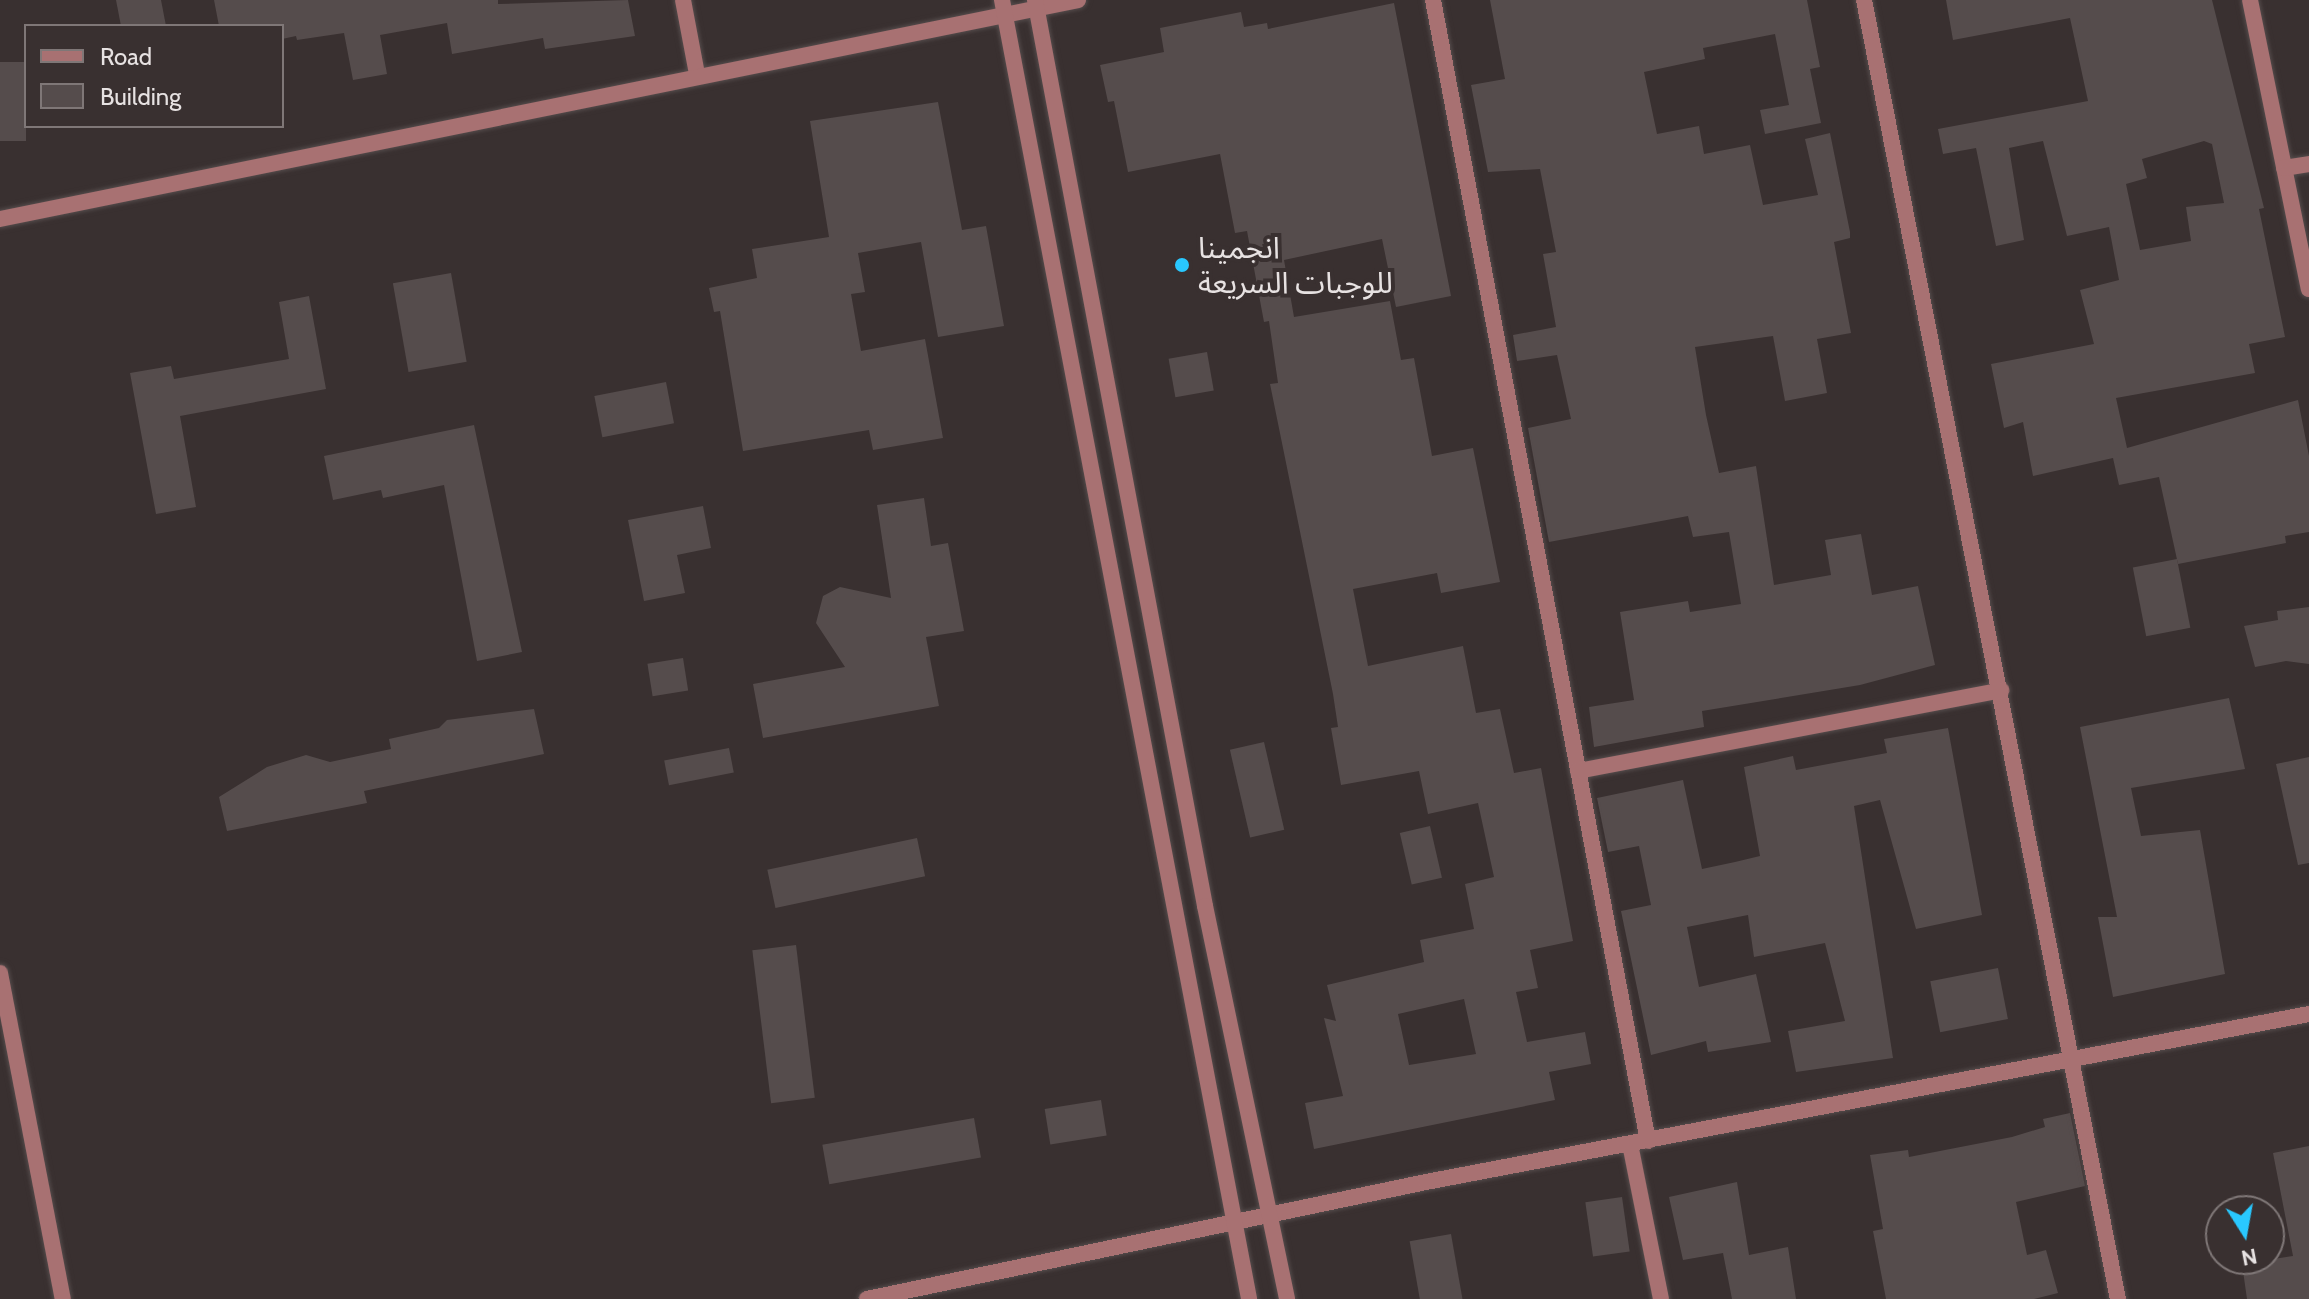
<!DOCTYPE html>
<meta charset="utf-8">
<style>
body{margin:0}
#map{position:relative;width:2309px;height:1299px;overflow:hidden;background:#393030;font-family:Cabin,"Noto Sans Arabic",sans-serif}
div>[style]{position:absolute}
.building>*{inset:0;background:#554c4c;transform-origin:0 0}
.roads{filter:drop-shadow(0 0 2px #554c4c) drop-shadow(0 0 2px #554c4c)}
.minor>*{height:16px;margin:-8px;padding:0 8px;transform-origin:8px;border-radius:8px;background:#a87172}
.tertiary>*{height:16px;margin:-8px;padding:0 8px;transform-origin:8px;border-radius:8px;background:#a87172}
.dots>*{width:22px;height:22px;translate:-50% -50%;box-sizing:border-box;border:4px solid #393030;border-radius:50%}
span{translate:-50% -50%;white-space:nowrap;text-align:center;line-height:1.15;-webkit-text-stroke:8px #393030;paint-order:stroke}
.poi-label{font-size:30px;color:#e7e2e2}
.left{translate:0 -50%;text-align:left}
.legend{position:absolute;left:24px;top:24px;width:260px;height:104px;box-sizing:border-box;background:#393030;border:2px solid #7f7777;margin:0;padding:10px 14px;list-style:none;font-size:24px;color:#e7e2e2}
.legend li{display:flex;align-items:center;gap:16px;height:40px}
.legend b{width:40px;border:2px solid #7f7777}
.north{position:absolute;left:2205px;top:1195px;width:80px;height:80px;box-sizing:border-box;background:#393030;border:2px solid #7f7777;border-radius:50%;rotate:169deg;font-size:22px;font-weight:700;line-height:32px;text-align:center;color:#e7e2e2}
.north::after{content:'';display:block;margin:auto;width:28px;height:36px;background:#29c8ff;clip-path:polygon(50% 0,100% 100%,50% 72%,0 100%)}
</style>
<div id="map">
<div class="building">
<i style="clip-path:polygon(116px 0,161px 0,166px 26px,121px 26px)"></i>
<i style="clip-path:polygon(214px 0,498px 0,498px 4px,628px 0,635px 36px,545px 49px,543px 38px,452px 54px,447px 23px,380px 35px,387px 74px,353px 80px,344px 33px,297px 40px,296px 36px,282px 39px,282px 26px,219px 26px)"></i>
<i style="clip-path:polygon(1490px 0,1807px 0,1820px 67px,1810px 69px,1821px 123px,1765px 134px,1760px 110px,1789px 105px,1775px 34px,1703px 48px,1705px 59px,1644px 72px,1657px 134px,1699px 126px,1704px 154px,1750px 145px,1763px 205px,1818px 195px,1805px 139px,1830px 133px,1850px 232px,1850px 238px,1834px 242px,1851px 333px,1817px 339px,1827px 393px,1785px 401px,1773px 336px,1695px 347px,1706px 415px,1719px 473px,1756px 466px,1774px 585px,1831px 575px,1825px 540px,1861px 534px,1872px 595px,1918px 586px,1935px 665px,1860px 685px,1702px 711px,1704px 727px,1594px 747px,1589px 707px,1634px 700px,1620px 612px,1688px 601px,1690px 612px,1741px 604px,1729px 532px,1693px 537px,1688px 516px,1549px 542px,1528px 428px,1571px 419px,1557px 355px,1517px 361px,1513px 335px,1556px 327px,1543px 254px,1556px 252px,1540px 169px,1488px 172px,1471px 85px,1505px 79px)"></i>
<i style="clip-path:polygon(evenodd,1946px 0,2212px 0,2264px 208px,2259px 209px,2285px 337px,2249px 344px,2255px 373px,2116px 398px,2127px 448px,2298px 400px,2309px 456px,2309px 532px,2285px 536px,2286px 543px,2178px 564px,2159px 477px,2119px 485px,2113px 458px,2033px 476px,2023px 422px,2004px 428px,1991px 364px,2094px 344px,2080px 290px,2119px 280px,2109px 227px,2067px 236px,2043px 141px,2009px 148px,2024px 240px,1996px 246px,1976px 148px,1943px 154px,1938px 129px,2088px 101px,2070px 18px,1953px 40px,1946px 0,2204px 141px,2212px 144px,2224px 203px,2186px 207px,2191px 241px,2140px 250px,2126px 184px,2147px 178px,2142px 159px,2204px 141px)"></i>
<i style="clip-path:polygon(evenodd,1394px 3px,1451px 296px,1396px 307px,1382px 239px,1284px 260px,1294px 317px,1390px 301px,1401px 360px,1414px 358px,1432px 456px,1473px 448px,1500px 582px,1441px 593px,1437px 573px,1353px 589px,1368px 666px,1463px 646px,1476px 713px,1500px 709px,1514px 773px,1541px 768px,1573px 941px,1530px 950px,1538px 988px,1516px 992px,1527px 1042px,1585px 1032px,1591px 1064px,1549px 1072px,1555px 1100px,1314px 1149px,1305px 1103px,1343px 1096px,1324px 1018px,1336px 1021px,1327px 985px,1424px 962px,1420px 940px,1474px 929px,1465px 884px,1494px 877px,1478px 803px,1428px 814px,1419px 771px,1341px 785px,1331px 728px,1338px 727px,1333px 694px,1270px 384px,1278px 383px,1269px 321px,1264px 322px,1247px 231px,1235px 233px,1220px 154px,1128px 172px,1114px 101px,1108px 102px,1100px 65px,1164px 52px,1160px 28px,1241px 12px,1244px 27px,1267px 23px,1268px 29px,1394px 3px,1464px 999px,1476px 1054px,1409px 1065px,1398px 1014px,1464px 999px)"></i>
<i style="left:26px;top:62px;width:79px;height:26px;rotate:90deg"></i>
<i style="clip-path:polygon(938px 102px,962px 230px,986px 226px,1004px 326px,938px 337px,921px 242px,858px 253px,865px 292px,851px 294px,861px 351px,925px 339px,943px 438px,873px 450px,869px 430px,743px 451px,720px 311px,714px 312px,709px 288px,757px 278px,752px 249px,829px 237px,810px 121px)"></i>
<i style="left:451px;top:273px;width:90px;height:59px;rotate:80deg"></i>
<i style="clip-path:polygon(309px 296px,326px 389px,180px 416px,196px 507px,156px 514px,130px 373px,171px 366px,174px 379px,289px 359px,279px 302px)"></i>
<i style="left:1207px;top:352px;width:39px;height:39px;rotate:80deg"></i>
<i style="left:666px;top:382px;width:42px;height:73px;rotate:79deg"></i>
<i style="clip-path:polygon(474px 425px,522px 652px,477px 661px,444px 485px,383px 498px,381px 490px,333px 500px,324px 456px)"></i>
<i style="clip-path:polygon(924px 498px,931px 546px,948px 543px,964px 631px,926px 637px,939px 706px,763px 738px,753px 684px,845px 667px,816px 623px,823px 596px,840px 587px,891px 598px,877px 505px)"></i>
<i style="clip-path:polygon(703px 506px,711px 548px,677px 555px,685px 593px,644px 601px,628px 520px)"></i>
<i style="left:2177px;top:559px;width:70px;height:45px;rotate:79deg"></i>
<i style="clip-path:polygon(2309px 607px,2309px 664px,2286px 661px,2255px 667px,2244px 626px,2278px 620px,2277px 611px)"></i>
<i style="left:683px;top:658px;width:33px;height:36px;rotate:81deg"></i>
<i style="clip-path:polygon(2229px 698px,2245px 769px,2131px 788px,2141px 836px,2200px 830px,2225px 974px,2113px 997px,2098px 917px,2117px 917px,2080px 727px)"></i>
<i style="clip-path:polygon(534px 709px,544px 754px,364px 791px,367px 803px,227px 831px,219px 797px,267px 767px,306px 755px,330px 762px,391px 749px,389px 739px,439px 728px,447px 720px)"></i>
<i style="clip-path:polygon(1948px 728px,1982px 915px,1916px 929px,1880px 800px,1854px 806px,1893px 1058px,1796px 1072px,1788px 1031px,1845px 1021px,1825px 943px,1754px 957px,1748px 915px,1687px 927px,1699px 987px,1756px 974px,1771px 1042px,1708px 1052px,1706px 1041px,1651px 1055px,1621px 911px,1651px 905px,1639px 846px,1608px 852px,1597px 798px,1683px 780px,1702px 869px,1735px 862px,1760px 856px,1744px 767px,1793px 756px,1796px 770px,1887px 753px,1884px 739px)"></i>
<i style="left:1264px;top:742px;width:90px;height:35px;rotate:77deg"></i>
<i style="left:729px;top:748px;width:25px;height:66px;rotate:79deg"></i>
<i style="clip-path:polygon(2309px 757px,2309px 863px,2298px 865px,2276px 764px)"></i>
<i style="left:1430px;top:826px;width:53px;height:31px;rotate:77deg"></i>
<i style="left:917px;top:838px;width:39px;height:153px;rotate:78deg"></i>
<i style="left:796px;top:945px;width:154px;height:44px;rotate:83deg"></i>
<i style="left:1998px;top:968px;width:52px;height:69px;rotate:79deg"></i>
<i style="left:1101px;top:1100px;width:36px;height:57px;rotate:81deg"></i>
<i style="clip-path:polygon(2070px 1113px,2085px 1186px,2016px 1202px,2027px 1255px,2046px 1250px,2058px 1293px,2034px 1299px,1886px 1299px,1873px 1231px,1883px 1229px,1870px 1155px,1908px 1150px,1909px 1157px,2012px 1137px,2045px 1127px,2043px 1119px)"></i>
<i style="left:974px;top:1118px;width:40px;height:154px;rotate:80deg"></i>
<i style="clip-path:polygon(2309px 1146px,2309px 1299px,2247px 1299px,2242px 1264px,2293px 1256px,2273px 1153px)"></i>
<i style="clip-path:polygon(1737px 1182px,1749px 1255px,1788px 1247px,1796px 1299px,1732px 1299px,1723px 1253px,1683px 1260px,1669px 1197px)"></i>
<i style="left:1622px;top:1197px;width:55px;height:37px;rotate:82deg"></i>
<i style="left:1451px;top:1234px;width:66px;height:42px;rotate:80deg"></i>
</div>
<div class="roads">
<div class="minor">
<i style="left:683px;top:0;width:75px;rotate:79.3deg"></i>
<i style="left:1433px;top:0;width:1161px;rotate:79.33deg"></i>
<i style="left:1864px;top:0;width:1324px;rotate:78.94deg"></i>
<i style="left:2250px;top:0;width:295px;rotate:78.5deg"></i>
<i style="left:2284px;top:168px;width:25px;rotate:-9deg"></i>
<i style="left:0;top:219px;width:1100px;rotate:-11.48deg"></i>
<i style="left:1578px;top:771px;width:431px;rotate:-10.8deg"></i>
<i style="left:0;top:973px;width:332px;rotate:79.1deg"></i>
<i style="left:1630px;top:1144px;width:158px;rotate:78.7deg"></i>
<i style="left:867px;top:1299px;width:571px;rotate:-11.82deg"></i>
<i style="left:1426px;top:1182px;width:899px;rotate:-10.77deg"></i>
</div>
<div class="tertiary">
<i style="left:1002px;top:0;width:1322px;rotate:79.23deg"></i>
<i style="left:1035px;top:0;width:922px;rotate:79.37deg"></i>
<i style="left:1205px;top:906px;width:401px;rotate:78.2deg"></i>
</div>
</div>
<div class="dots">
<i style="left:1182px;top:265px;background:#29c8ff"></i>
</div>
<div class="poi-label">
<span class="left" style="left:1198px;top:265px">انجمينا<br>للوجبات السريعة</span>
</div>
<ul class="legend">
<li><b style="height:10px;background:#a87172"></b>Road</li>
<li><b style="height:22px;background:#554c4c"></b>Building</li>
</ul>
<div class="north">N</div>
</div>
